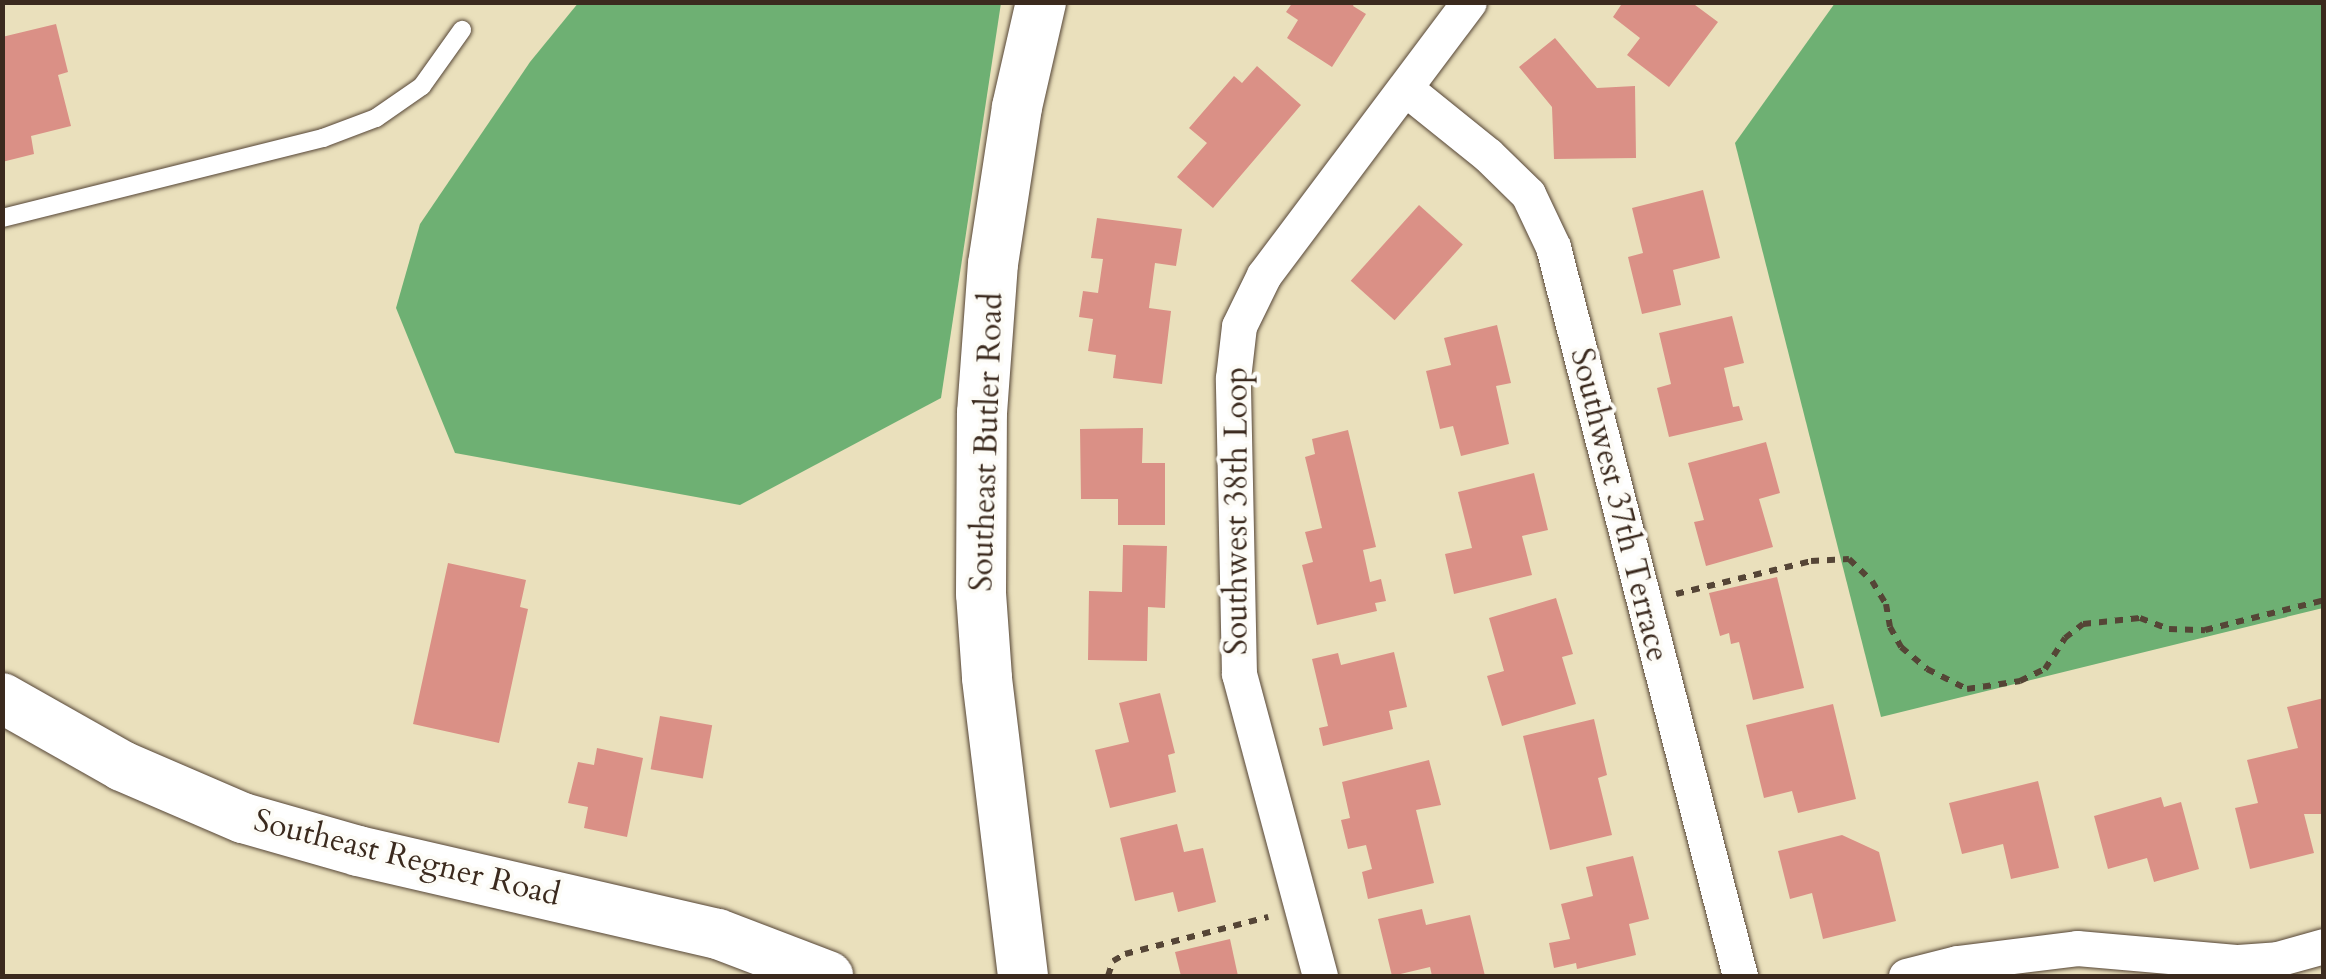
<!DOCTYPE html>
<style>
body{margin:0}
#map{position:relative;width:2326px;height:979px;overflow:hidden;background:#eae0bc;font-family:Cardo,serif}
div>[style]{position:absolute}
.forest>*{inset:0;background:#6eb073}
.building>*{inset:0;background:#da9086;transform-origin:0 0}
.path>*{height:6px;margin-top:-3px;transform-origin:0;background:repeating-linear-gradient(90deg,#554536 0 8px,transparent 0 16px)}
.roads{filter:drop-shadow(0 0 2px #554536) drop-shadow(0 0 2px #554536)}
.service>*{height:18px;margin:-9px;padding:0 9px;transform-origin:9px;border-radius:9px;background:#fff}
.minor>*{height:35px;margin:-17.5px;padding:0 17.5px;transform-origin:17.5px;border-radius:17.5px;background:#fff}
.secondary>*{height:50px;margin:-25px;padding:0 25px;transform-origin:25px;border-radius:25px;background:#fff}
span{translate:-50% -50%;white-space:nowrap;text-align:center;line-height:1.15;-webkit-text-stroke:8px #fdfcf7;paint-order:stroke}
.street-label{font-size:32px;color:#3b2a1e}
.frame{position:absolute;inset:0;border:5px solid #3b2a1e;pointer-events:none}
</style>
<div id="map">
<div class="forest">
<i style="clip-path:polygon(579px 2px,1001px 3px,941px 398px,740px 505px,455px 453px,396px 308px,420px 224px,530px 62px)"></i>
<i style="clip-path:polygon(1835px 3px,2323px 3px,2323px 608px,1881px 717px,1735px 143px)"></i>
</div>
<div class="building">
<i style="clip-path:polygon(1293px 2px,1355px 2px,1353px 6px,1366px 14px,1332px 67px,1287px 38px,1298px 20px,1286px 12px)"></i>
<i style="clip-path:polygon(1623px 2px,1691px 2px,1718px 22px,1669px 87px,1627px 55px,1640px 38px,1613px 17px)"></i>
<i style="clip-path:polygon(56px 24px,68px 72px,58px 75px,71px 126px,31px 136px,34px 154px,2px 162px,2px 37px)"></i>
<i style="clip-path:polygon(1555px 38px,1597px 88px,1635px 86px,1636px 158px,1554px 159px,1552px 107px,1519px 67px)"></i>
<i style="clip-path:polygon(1257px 66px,1301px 105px,1213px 208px,1177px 177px,1207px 143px,1189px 128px,1234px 76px,1242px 83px)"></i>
<i style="clip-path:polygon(1703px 190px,1720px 258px,1673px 270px,1681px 305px,1642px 314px,1628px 257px,1643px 253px,1632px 208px)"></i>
<i style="left:1419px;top:205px;width:59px;height:102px;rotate:42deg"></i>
<i style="clip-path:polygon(1097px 218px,1182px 229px,1176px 266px,1155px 263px,1149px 308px,1171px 311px,1162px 384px,1113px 378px,1116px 355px,1088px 351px,1093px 319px,1079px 317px,1083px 291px,1098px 293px,1103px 259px,1091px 258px)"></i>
<i style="clip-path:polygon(1732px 316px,1744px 363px,1724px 368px,1733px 407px,1739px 406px,1743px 420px,1669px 437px,1657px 388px,1671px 384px,1659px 333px)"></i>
<i style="clip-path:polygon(1497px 325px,1511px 383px,1496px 386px,1509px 444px,1461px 456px,1453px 426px,1440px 429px,1426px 371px,1451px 365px,1444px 338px)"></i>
<i style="clip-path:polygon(1143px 428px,1142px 463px,1165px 463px,1165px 525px,1118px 525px,1118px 499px,1081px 499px,1080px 429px)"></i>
<i style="clip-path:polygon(1348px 430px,1376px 547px,1363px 550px,1370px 582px,1381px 579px,1386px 601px,1375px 603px,1377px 611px,1317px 625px,1302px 565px,1313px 562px,1305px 532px,1322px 528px,1305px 457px,1315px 454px,1312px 439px)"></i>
<i style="clip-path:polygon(1766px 442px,1780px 493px,1759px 499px,1773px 547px,1706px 566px,1694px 522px,1704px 520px,1688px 463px)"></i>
<i style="clip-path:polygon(1534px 473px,1548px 530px,1522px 536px,1532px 575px,1454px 594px,1445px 554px,1472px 548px,1458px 492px)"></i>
<i style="clip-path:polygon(1123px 545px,1167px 546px,1165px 608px,1148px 607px,1147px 661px,1088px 660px,1089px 591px,1122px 592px)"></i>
<i style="clip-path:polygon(448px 563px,526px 580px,520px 607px,528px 609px,499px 743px,413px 724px)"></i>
<i style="clip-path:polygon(1777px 577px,1804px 688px,1753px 700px,1739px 642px,1731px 644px,1729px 633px,1720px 636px,1709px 593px)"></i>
<i style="clip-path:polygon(1556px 598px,1573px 654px,1562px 657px,1576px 704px,1502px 726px,1487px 676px,1504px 671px,1489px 618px)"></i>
<i style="clip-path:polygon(1394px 652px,1407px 707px,1389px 711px,1393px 729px,1323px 746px,1319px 728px,1328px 726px,1312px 659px,1338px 653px,1341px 665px)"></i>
<i style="clip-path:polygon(1160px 693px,1175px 753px,1168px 755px,1176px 792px,1110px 808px,1095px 750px,1129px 742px,1119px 703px)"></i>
<i style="clip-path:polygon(2324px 698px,2324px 814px,2304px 814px,2314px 853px,2250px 869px,2235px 808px,2258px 803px,2247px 760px,2298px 748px,2287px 707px)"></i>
<i style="clip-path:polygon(1833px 704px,1856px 799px,1798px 813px,1792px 791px,1764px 798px,1746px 725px)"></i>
<i style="left:660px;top:716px;width:53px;height:54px;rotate:10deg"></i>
<i style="clip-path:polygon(1594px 719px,1607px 775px,1598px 778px,1612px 835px,1550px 850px,1523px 736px)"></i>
<i style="clip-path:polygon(597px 748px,643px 758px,627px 837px,584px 828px,588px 807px,568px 803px,578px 762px,594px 765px)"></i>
<i style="clip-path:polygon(1429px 760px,1441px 805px,1416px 810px,1434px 883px,1368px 899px,1362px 872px,1372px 869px,1366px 845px,1348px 849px,1341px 820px,1350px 818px,1342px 782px)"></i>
<i style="clip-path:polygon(2038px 781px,2059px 868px,2011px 879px,2003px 844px,1962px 854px,1949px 803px)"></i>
<i style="clip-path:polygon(2161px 797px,2164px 807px,2181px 802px,2199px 869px,2154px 882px,2147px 858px,2108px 869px,2094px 816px)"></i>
<i style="clip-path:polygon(1177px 824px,1184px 852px,1203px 848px,1216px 902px,1178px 912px,1173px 892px,1135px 901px,1120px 838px)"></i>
<i style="clip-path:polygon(1842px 835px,1879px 852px,1896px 921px,1823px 939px,1812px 893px,1790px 899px,1778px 851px)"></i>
<i style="clip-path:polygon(1633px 856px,1649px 919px,1629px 924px,1636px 955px,1577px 969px,1576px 963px,1554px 968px,1549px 943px,1570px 939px,1561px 904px,1593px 896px,1586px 867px)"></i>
<i style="clip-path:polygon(1422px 909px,1426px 925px,1470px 915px,1485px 976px,1432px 976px,1430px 967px,1392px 976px,1378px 919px)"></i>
<i style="clip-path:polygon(1230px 939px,1238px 976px,1181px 976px,1175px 952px)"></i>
</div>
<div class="path">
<i style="left:1676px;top:594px;width:139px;rotate:-13.7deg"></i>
<i style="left:1811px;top:561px;width:38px;rotate:-3deg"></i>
<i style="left:1849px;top:559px;width:32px;rotate:44deg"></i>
<i style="left:1872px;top:581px;width:27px;rotate:59deg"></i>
<i style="left:1886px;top:604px;width:23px;rotate:80deg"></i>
<i style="left:1890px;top:627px;width:23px;rotate:61deg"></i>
<i style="left:1901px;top:647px;width:34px;rotate:40deg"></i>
<i style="left:1927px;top:669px;width:45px;rotate:26.6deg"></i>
<i style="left:1967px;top:689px;width:54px;rotate:-8.6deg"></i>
<i style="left:2020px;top:681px;width:28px;rotate:-26deg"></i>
<i style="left:2045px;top:669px;width:37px;rotate:-57deg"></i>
<i style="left:2065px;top:638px;width:23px;rotate:-38deg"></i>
<i style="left:2083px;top:624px;width:57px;rotate:-6deg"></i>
<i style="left:2140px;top:618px;width:31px;rotate:21deg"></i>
<i style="left:2169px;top:629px;width:36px;rotate:2deg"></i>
<i style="left:2205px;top:630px;width:123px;rotate:-14.1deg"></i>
<i style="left:1108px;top:976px;width:16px;rotate:-72deg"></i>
<i style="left:1113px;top:961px;width:14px;rotate:-30deg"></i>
<i style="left:1125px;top:954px;width:148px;rotate:-14.5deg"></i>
</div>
<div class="roads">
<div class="service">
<i style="left:2px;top:218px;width:331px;rotate:-14deg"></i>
<i style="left:323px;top:138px;width:57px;rotate:-20.7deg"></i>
<i style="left:376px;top:118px;width:56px;rotate:-34.8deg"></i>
<i style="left:422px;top:86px;width:69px;rotate:-54.5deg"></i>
</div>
<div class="minor">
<i style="left:1406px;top:89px;width:105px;rotate:38.8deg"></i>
<i style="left:1488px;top:155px;width:56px;rotate:44.3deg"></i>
<i style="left:1528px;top:194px;width:59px;rotate:64.7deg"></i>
<i style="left:1553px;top:247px;width:753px;rotate:75.61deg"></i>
<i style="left:1320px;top:976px;width:313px;rotate:-105deg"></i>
<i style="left:1239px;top:674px;width:296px;rotate:-91.2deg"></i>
<i style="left:1233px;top:378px;width:52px;rotate:-83.4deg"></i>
<i style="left:1239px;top:326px;width:57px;rotate:-63.9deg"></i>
<i style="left:1264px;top:275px;width:341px;rotate:-53.1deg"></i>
<i style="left:1906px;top:976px;width:53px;rotate:-14.3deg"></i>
<i style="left:1957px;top:963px;width:121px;rotate:-7.1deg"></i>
<i style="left:2077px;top:948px;width:162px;rotate:5deg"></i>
<i style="left:2238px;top:962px;width:39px;rotate:-4deg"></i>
<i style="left:2277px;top:959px;width:49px;rotate:-15.5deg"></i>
</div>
<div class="secondary">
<i style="left:2px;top:698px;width:138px;rotate:29.5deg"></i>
<i style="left:122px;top:766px;width:132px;rotate:23.3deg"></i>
<i style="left:243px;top:818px;width:120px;rotate:16deg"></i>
<i style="left:358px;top:851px;width:369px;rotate:13deg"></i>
<i style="left:718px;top:934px;width:118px;rotate:20.9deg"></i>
<i style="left:1023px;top:976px;width:301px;rotate:-96.9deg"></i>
<i style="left:987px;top:677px;width:83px;rotate:-94.1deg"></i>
<i style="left:981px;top:594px;width:181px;rotate:-89.7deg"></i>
<i style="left:982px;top:413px;width:149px;rotate:-85.8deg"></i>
<i style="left:993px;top:264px;width:159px;rotate:-81.3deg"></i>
<i style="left:1017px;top:107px;width:108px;rotate:-77.1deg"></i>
</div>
</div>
<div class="street-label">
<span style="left:987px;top:442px;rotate:-88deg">Southeast Butler Road</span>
<span style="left:1619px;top:505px;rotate:76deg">Southwest 37th Terrace</span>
<span style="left:1237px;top:511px;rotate:-90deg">Southwest 38th Loop</span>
<span style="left:407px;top:858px;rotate:14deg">Southeast Regner Road</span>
</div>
<div class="frame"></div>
</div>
